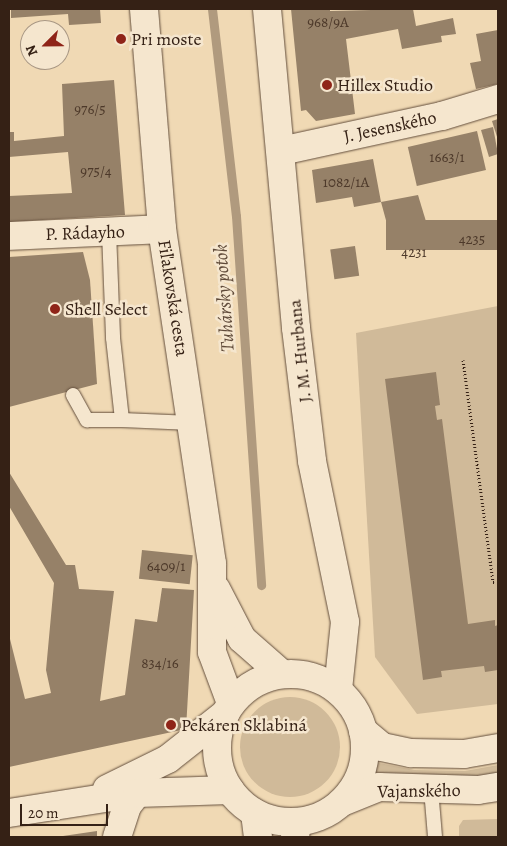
<!DOCTYPE html>
<meta charset="utf-8">
<style>
body{margin:0}
#map{position:relative;width:507px;height:846px;overflow:hidden;background:#f0d9b4;font-family:Alegreya,serif}
div>[style]{position:absolute}
.green>*{inset:0;background:#d0ba99}
.round{border-radius:50%}
.stream>*{height:9px;margin:-4.5px;padding:0 4.5px;transform-origin:4.5px;border-radius:4.5px;background:#b09a7e}
.building>*{inset:0;background:#968168;transform-origin:0 0}
.path>*{height:3px;margin-top:-1.5px;transform-origin:0;background:repeating-linear-gradient(90deg,#352115 0 1px,transparent 0 3.5px)}
.roads{filter:drop-shadow(0 0 1px #644f3d) drop-shadow(0 0 1px #644f3d)}
.service>*{height:14px;margin:-7px;padding:0 7px;transform-origin:7px;border-radius:7px;background:#f5e6ce}
.minor>*{height:28px;margin:-14px;padding:0 14px;transform-origin:14px;border-radius:14px;background:#f5e6ce}
.tertiary>*{height:28px;margin:-14px;padding:0 14px;transform-origin:14px;border-radius:14px;background:#f5e6ce}
.secondary>*{height:28px;margin:-14px;padding:0 14px;transform-origin:14px;border-radius:14px;background:#f5e6ce}
.secondary>.ring{margin:-14px;padding:0;box-sizing:content-box;background:none;border:28px solid #f5e6ce;border-radius:50%}
.dots>*{width:14px;height:14px;translate:-50% -50%;box-sizing:border-box;border:2px solid #f5e6ce;border-radius:50%}
span{translate:-50% -50%;white-space:nowrap;text-align:center;line-height:1.15;-webkit-text-stroke:5px #f5e6ce;paint-order:stroke}
.number-label{font-size:15px;color:#4d392a}
.number-label span{-webkit-text-stroke-width:0}
.poi-label{font-size:18px;color:#352115}
.left{translate:0 -50%;text-align:left}
.street-label{font-size:18px;color:#352115}
.water-label{font-size:19px;color:#604b3a;font-style:italic}
.frame{position:absolute;inset:0;border:10px solid #352115;pointer-events:none}
.north{position:absolute;left:20px;top:20px;width:50px;height:50px;box-sizing:border-box;background:#f5e6ce;border:1px solid #a89784;border-radius:50%;rotate:247deg;font-size:14px;font-weight:700;line-height:20px;text-align:center;color:#352115}
.north::after{content:'';display:block;margin:auto;width:18px;height:22px;background:#8f2418;clip-path:polygon(50% 0,100% 100%,50% 72%,0 100%)}
.scale{position:absolute;left:20px;top:804px;width:88px;height:22px;box-sizing:border-box;border:2px solid #352115;border-top:0;padding-left:6px;font-size:15px;line-height:18px;white-space:nowrap;color:#352115;-webkit-text-stroke:4px #f5e6ce;paint-order:stroke}
</style>
<div id="map">
<div class="green">
<i style="clip-path:polygon(498px 306px,498px 704px,417px 714px,375px 657px,356px 333px)"></i>
<i class="round" style="left:240px;top:697px;width:100px;height:100px"></i>
<i style="clip-path:polygon(374px 762px,414px 770px,465px 771px,498px 765px,498px 774px,466px 780px,412px 779px,369px 771px)"></i>
<i style="clip-path:polygon(498px 819px,498px 837px,459px 837px,459px 826px,463px 820px)"></i>
</div>
<div class="stream">
<i style="left:212px;top:9px;width:208px;rotate:83.4deg"></i>
<i style="left:236px;top:216px;width:370px;rotate:86.1deg"></i>
</div>
<div class="building">
<i style="clip-path:polygon(11px 9px,100px 9px,101px 23px,69px 25px,68px 14px,11px 18px)"></i>
<i style="clip-path:polygon(291px 9px,330px 9px,330px 11px,413px 9px,416px 26px,453px 18px,456px 34px,441px 36px,442px 42px,402px 49px,398px 29px,346px 39px,355px 114px,316px 121px,306px 110px,301px 111px)"></i>
<i style="clip-path:polygon(498px 30px,498px 84px,476px 89px,470px 63px,481px 61px,476px 34px)"></i>
<i style="clip-path:polygon(114px 80px,125px 215px,9px 222px,9px 196px,72px 193px,68px 152px,9px 157px,9px 132px,14px 132px,14px 141px,64px 136px,62px 84px)"></i>
<i style="clip-path:polygon(498px 119px,498px 140px,492px 121px)"></i>
<i style="clip-path:polygon(493px 127px,498px 154px,489px 157px,481px 130px)"></i>
<i style="left:477px;top:131px;width:40px;height:71px;rotate:77deg"></i>
<i style="clip-path:polygon(373px 159px,381px 202px,354px 207px,352px 197px,316px 203px,312px 170px)"></i>
<i style="clip-path:polygon(418px 195px,428px 228px,390px 235px,381px 202px)"></i>
<i style="left:498px;top:220px;width:30px;height:112px;rotate:90deg"></i>
<i style="left:355px;top:246px;width:30px;height:25px;rotate:82deg"></i>
<i style="clip-path:polygon(83px 252px,90px 280px,97px 384px,9px 407px,9px 257px)"></i>
<i style="clip-path:polygon(436px 372px,440px 405px,435px 406px,437px 420px,442px 419px,468px 624px,495px 620px,495px 626px,498px 625px,498px 670px,485px 672px,484px 666px,441px 671px,442px 677px,423px 680px,385px 379px)"></i>
<i style="clip-path:polygon(9px 472px,66px 565px,75px 565px,79px 589px,114px 591px,100px 701px,125px 695px,135px 619px,157px 622px,162px 588px,194px 590px,186px 729px,9px 767px,9px 635px,25px 699px,51px 693px,46px 670px,54px 583px,9px 506px)"></i>
<i style="left:142px;top:550px;width:51px;height:29px;rotate:6deg"></i>
<i style="clip-path:polygon(97px 831px,97px 837px,63px 837px,63px 836px)"></i>
</div>
<div class="path">
<i style="left:463px;top:360px;width:224px;rotate:82.3deg"></i>
<i style="left:493px;top:582px;width:5px"></i>
</div>
<div class="roads">
<div class="service">
<i style="left:109px;top:232px;width:106px;rotate:87.8deg"></i>
<i style="left:113px;top:338px;width:82px;rotate:83.7deg"></i>
<i style="left:122px;top:420px;width:70px;rotate:2.5deg"></i>
<i style="left:73px;top:395px;width:29px;rotate:61deg"></i>
<i style="left:87px;top:420px;width:35px"></i>
<i style="left:431px;top:789px;width:48px;rotate:85.2deg"></i>
</div>
<div class="minor">
<i style="left:267px;top:9px;width:320px;rotate:84.8deg"></i>
<i style="left:296px;top:328px;width:134px;rotate:83.1deg"></i>
<i style="left:312px;top:461px;width:164px;rotate:78.4deg"></i>
<i style="left:345px;top:622px;width:68px;rotate:95.9deg"></i>
<i style="left:281px;top:151px;width:165px;rotate:-12.3deg"></i>
<i style="left:442px;top:116px;width:59px;rotate:-16.9deg"></i>
<i style="left:9px;top:236px;width:153px;rotate:-2.6deg"></i>
<i style="left:255px;top:813px;width:24px;rotate:83deg"></i>
<i style="left:117px;top:837px;width:33px;rotate:-72deg"></i>
<i style="left:127px;top:806px;width:16px;rotate:-52deg"></i>
<i style="left:295px;top:837px;width:15px;rotate:-82deg"></i>
</div>
<div class="tertiary">
<i style="left:144px;top:9px;width:221px;rotate:85.3deg"></i>
<i style="left:162px;top:229px;width:339px;rotate:81.5deg"></i>
<i style="left:212px;top:564px;width:88px;rotate:90deg"></i>
<i style="left:212px;top:652px;width:54px;rotate:69.6deg"></i>
<i style="left:216px;top:589px;width:56px;rotate:62.5deg"></i>
<i style="left:242px;top:639px;width:53px;rotate:41.2deg"></i>
</div>
<div class="secondary">
<i class="ring" style="left:217px;top:674px;width:120px;height:120px"></i>
<i style="left:363px;top:731px;width:25px;rotate:40deg"></i>
<i style="left:382px;top:747px;width:30px;rotate:12deg"></i>
<i style="left:411px;top:753px;width:53px;rotate:1.1deg"></i>
<i style="left:464px;top:754px;width:35px;rotate:-10deg"></i>
<i style="left:107px;top:789px;width:68px;rotate:-26.2deg"></i>
<i style="left:168px;top:759px;width:73px;rotate:-38.3deg"></i>
<i style="left:342px;top:802px;width:40px;rotate:-22deg"></i>
<i style="left:379px;top:787px;width:99px;rotate:1.7deg"></i>
<i style="left:478px;top:790px;width:20px;rotate:-9deg"></i>
<i style="left:9px;top:813px;width:130px;rotate:-8.9deg"></i>
<i style="left:137px;top:793px;width:93px;rotate:-1.8deg"></i>
</div>
</div>
<div class="dots">
<i style="left:121px;top:39px;background:#8f2418"></i>
<i style="left:327px;top:85px;background:#8f2418"></i>
<i style="left:55px;top:309px;background:#8f2418"></i>
<i style="left:171px;top:725px;background:#8f2418"></i>
</div>
<div class="number-label">
<span style="left:328px;top:23px">968/9A</span>
<span style="left:90px;top:110px">976/5</span>
<span style="left:447px;top:158px">1663/1</span>
<span style="left:96px;top:172px">975/4</span>
<span style="left:346px;top:183px">1082/1A</span>
<span style="left:472px;top:240px">4235</span>
<span style="left:414px;top:253px">4231</span>
<span style="left:166px;top:567px">6409/1</span>
<span style="left:160px;top:664px">834/16</span>
</div>
<div class="poi-label">
<span class="left" style="left:131px;top:39px">Pri moste</span>
<span class="left" style="left:337px;top:85px">Hillex Studio</span>
<span class="left" style="left:65px;top:309px">Shell Select</span>
<span class="left" style="left:181px;top:725px">Pekáren Sklabiná</span>
</div>
<div class="street-label">
<span style="left:390px;top:127px;rotate:-12deg">J. Jesenského</span>
<span style="left:85px;top:233px;rotate:-2deg">P. Rádayho</span>
<span style="left:173px;top:298px;rotate:81deg">Fiľakovská cesta</span>
<span style="left:300px;top:351px;rotate:-96deg">J. M. Hurbana</span>
<span style="left:419px;top:791px;rotate:-1deg">Vajanského</span>
</div>
<div class="water-label">
<span style="left:225px;top:298px;rotate:-94deg">Tuhársky potok</span>
</div>
<div class="frame"></div>
<div class="north">N</div>
<div class="scale">20 m</div>
</div>
